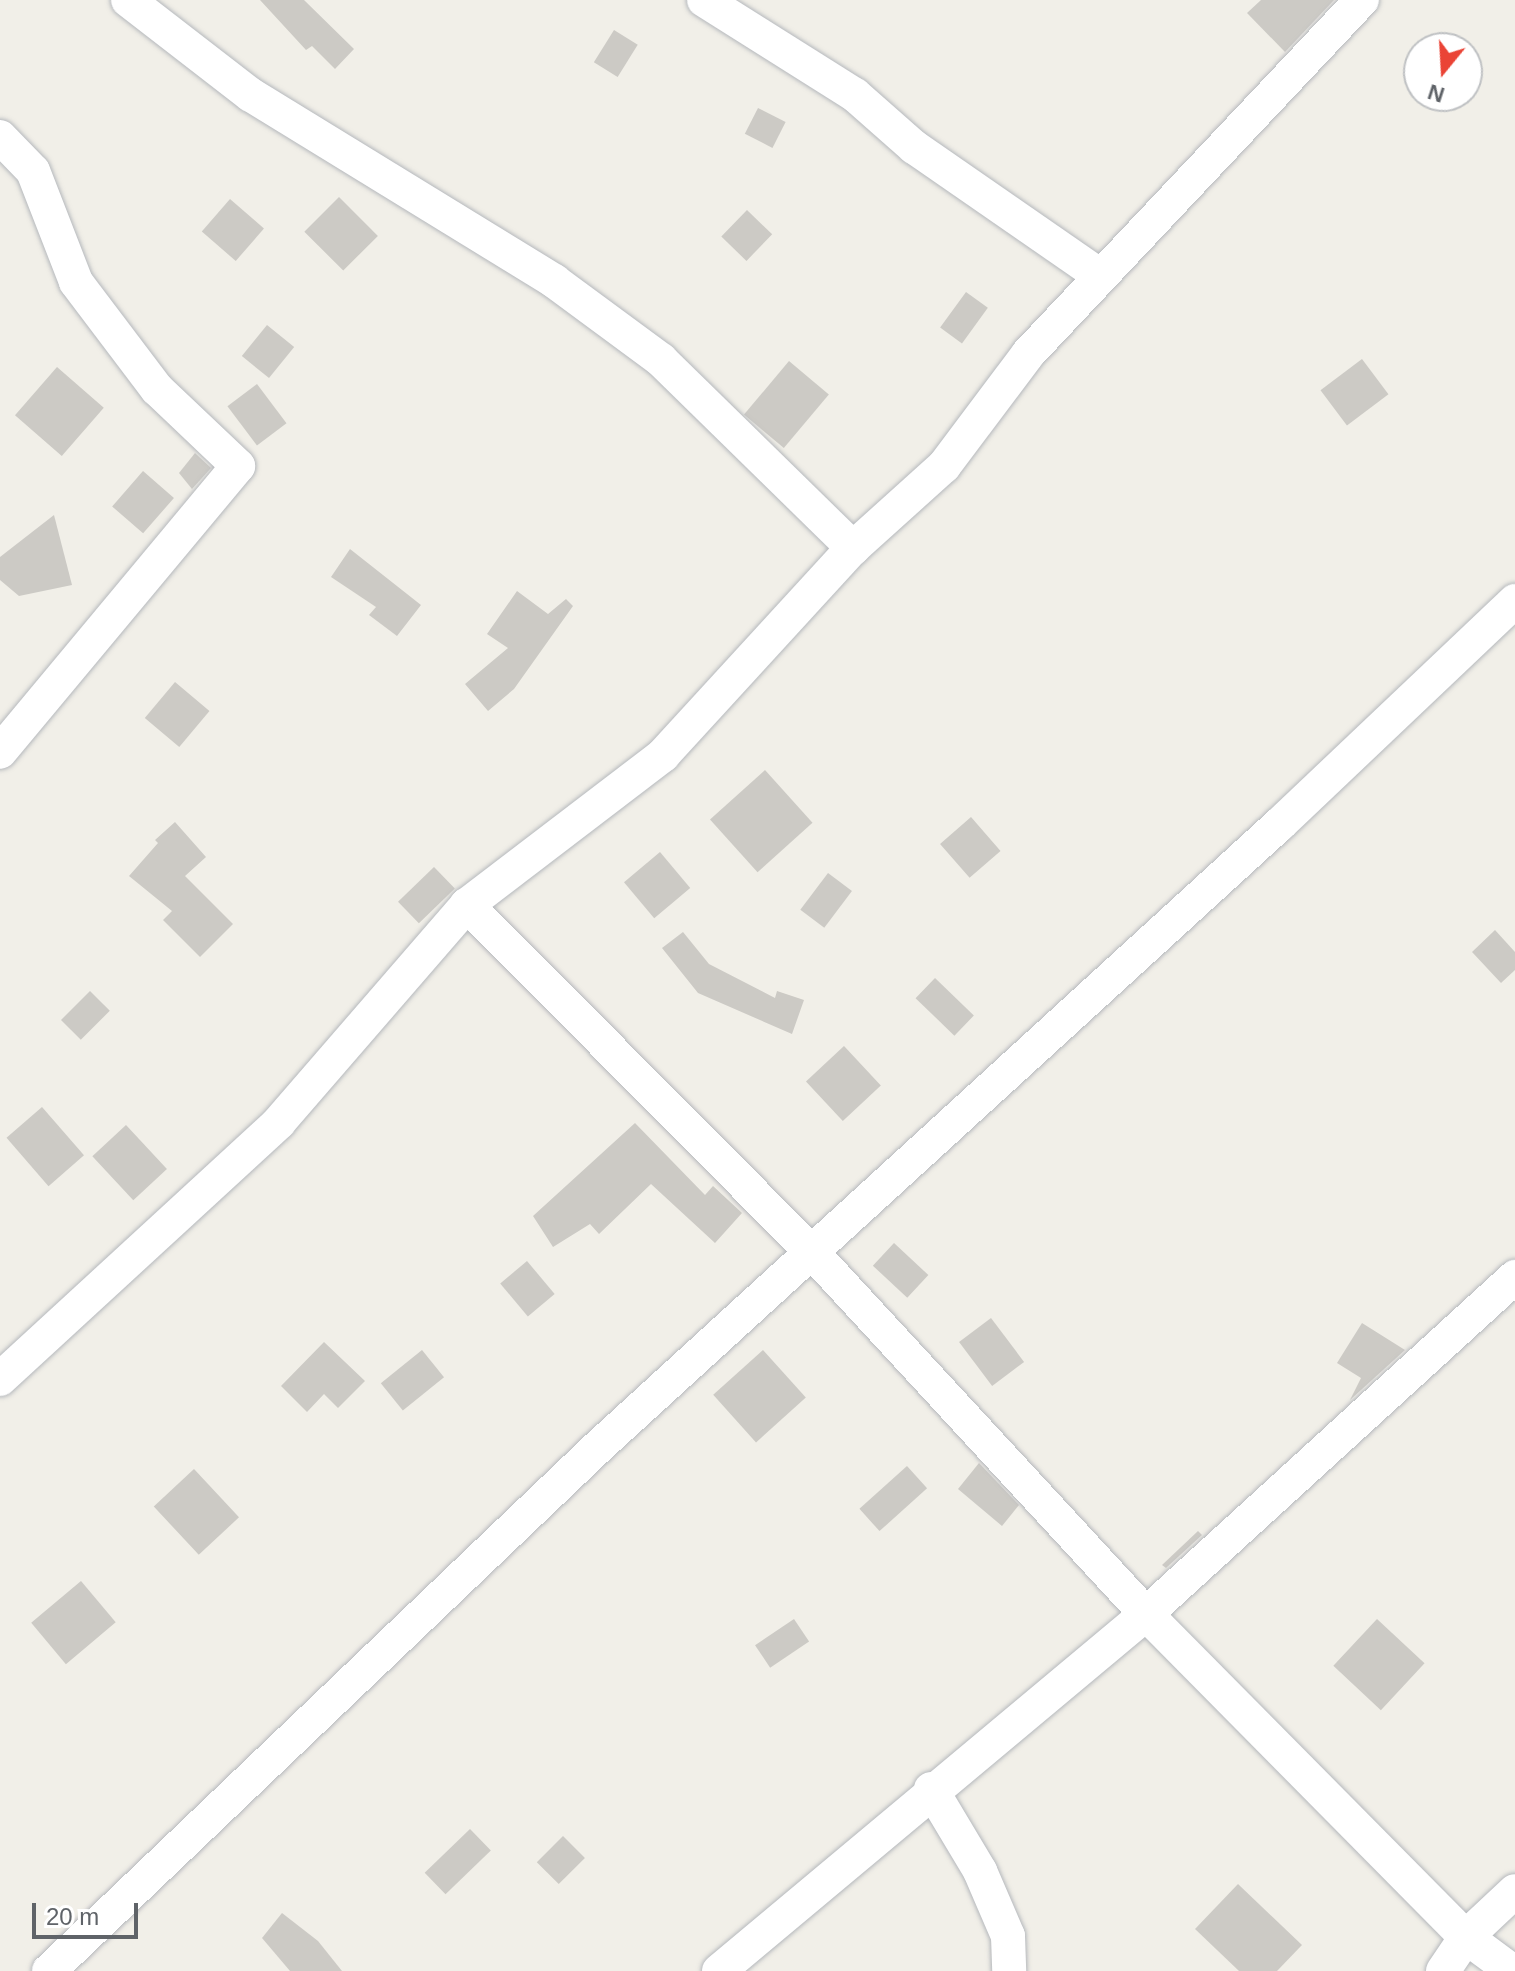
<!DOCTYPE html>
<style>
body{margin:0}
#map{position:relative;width:1515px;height:1971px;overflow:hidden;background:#f1efe8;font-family:Helvetica,sans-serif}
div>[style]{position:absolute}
.building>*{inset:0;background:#cccac5;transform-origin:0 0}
.roads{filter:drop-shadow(0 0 2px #b5b8bc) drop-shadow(0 0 2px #b5b8bc)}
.minor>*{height:34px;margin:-17px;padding:0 17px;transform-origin:17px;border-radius:17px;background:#fff}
span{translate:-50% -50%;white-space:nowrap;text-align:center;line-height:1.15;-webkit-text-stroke:7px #fff;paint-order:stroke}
.north{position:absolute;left:1403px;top:32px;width:80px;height:80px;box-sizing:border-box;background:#fff;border:2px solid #bfc1c3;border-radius:50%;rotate:198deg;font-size:22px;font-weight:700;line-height:32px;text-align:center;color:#5f6368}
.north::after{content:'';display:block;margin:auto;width:28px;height:36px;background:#ea4335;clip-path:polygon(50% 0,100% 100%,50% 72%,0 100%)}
.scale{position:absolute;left:32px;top:1903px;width:106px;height:36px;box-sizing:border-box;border:4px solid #5f6368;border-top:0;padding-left:10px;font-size:24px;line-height:28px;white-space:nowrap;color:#5f6368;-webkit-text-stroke:6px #fff;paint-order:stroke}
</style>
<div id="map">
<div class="building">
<i style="clip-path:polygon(260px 0,304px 0,354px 49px,335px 69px,312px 46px,306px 50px)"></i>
<i style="clip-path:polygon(1261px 0,1334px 0,1285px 52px,1247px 13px)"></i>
<i style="left:614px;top:30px;width:28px;height:38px;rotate:32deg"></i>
<i style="left:758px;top:108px;width:31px;height:29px;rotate:27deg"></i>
<i style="left:339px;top:197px;width:55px;height:49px;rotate:45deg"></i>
<i style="left:230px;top:199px;width:45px;height:43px;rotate:41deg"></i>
<i style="left:747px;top:210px;width:35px;height:37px;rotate:44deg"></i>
<i style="left:966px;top:292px;width:27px;height:44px;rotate:36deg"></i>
<i style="left:267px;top:325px;width:35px;height:40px;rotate:39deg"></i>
<i style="left:1362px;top:359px;width:44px;height:52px;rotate:53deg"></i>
<i style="left:789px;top:361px;width:52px;height:70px;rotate:40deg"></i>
<i style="left:57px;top:367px;width:62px;height:64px;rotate:41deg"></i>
<i style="left:257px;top:384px;width:49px;height:37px;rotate:53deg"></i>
<i style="clip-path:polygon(195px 453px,211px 468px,192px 489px,179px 473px)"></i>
<i style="left:143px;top:471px;width:41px;height:47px;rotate:41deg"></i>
<i style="clip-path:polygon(54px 515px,72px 585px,19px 596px,0 580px,0 557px)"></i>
<i style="clip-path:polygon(350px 549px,421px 605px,397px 636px,369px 615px,376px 607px,331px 577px)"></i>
<i style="clip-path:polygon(517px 591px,548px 614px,566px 599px,573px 606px,514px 689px,488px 711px,465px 684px,508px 648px,487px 634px)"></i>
<i style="left:175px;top:682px;width:45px;height:47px;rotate:40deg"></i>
<i style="left:765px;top:770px;width:71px;height:74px;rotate:48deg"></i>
<i style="left:971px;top:817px;width:45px;height:41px;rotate:49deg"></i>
<i style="clip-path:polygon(175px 822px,206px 857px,185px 876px,233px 924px,200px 957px,163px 920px,172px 911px,129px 876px,158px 843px,155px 840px)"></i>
<i style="left:660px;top:852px;width:47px;height:47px;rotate:50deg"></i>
<i style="left:434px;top:867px;width:30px;height:50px;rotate:46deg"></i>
<i style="left:828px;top:873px;width:30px;height:46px;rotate:37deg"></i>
<i style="clip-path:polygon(1495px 930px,1515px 952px,1515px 970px,1501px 983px,1472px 952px)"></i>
<i style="clip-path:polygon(683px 932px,709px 964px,775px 998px,777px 991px,804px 1000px,792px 1034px,698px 993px,662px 948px)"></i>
<i style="left:935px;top:978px;width:54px;height:28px;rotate:44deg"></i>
<i style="left:90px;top:991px;width:28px;height:41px;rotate:45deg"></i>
<i style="left:844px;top:1046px;width:54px;height:52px;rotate:47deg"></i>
<i style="left:42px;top:1107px;width:64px;height:47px;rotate:49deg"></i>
<i style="clip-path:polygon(635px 1123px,705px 1195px,713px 1186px,742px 1213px,715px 1243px,651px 1184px,599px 1234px,590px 1224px,553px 1247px,533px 1216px)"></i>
<i style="left:126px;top:1125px;width:60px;height:46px;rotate:47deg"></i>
<i style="left:894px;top:1243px;width:47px;height:31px;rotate:43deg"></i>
<i style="left:527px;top:1261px;width:43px;height:35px;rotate:50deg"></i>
<i style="left:991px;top:1318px;width:55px;height:40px;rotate:53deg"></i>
<i style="clip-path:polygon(1362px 1323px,1405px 1350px,1350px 1400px,1361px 1378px,1337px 1363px)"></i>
<i style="clip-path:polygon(324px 1342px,365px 1381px,338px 1408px,324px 1394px,307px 1412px,281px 1386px)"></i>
<i style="left:422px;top:1350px;width:35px;height:53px;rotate:51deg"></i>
<i style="left:763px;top:1350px;width:64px;height:67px;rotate:48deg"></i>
<i style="clip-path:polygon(979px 1463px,1019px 1505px,1002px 1526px,958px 1489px)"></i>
<i style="left:907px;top:1466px;width:30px;height:64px;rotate:48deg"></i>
<i style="left:194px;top:1469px;width:66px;height:55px;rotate:47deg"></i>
<i style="clip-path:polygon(1198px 1531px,1202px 1535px,1166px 1568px,1162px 1565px)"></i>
<i style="left:81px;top:1581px;width:54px;height:65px;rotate:50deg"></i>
<i style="left:794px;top:1619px;width:27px;height:47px;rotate:56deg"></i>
<i style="left:1377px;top:1619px;width:65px;height:64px;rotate:43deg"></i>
<i style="left:470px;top:1829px;width:30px;height:63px;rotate:46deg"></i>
<i style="left:563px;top:1836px;width:31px;height:37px;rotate:45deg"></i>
<i style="clip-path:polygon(1238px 1884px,1302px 1945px,1277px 1971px,1239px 1971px,1195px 1929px)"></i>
<i style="clip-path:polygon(282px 1913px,318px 1941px,342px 1971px,290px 1971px,262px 1938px)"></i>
</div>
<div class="roads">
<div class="minor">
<i style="left:128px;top:0;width:155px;rotate:37.7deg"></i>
<i style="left:251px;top:95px;width:356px;rotate:31.5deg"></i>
<i style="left:554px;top:281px;width:133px;rotate:36.4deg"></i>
<i style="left:661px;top:360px;width:269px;rotate:44.4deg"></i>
<i style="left:704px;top:0;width:178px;rotate:32.2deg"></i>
<i style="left:855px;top:95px;width:79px;rotate:41.4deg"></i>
<i style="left:914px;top:147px;width:226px;rotate:34.7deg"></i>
<i style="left:0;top:137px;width:47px;rotate:45.9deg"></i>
<i style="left:33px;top:171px;width:119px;rotate:68.8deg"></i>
<i style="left:76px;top:282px;width:134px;rotate:52.9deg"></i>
<i style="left:157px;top:389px;width:112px;rotate:43.5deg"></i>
<i style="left:238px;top:466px;width:372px;rotate:129.8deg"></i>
<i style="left:467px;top:905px;width:488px;rotate:45.2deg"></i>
<i style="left:811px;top:1251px;width:494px;rotate:47.3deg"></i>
<i style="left:1146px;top:1614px;width:455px;rotate:45.3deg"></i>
<i style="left:1466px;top:1937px;width:57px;rotate:36.5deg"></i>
<i style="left:0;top:1379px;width:379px;rotate:-42.6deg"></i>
<i style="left:279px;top:1122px;width:287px;rotate:-49.1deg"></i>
<i style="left:467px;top:905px;width:247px;rotate:-37.4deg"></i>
<i style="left:663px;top:755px;width:281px;rotate:-47.5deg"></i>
<i style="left:853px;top:548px;width:122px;rotate:-42deg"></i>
<i style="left:944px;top:466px;width:140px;rotate:-53.1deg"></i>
<i style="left:1028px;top:354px;width:487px;rotate:-46.7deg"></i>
<i style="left:931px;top:1789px;width:96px;rotate:59.1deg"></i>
<i style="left:980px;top:1871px;width:71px;rotate:66.7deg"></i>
<i style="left:1008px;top:1936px;width:35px;rotate:88deg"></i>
<i style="left:49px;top:1971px;width:758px;rotate:-43.66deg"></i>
<i style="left:597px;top:1448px;width:925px;rotate:-42.42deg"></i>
<i style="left:1280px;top:824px;width:324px;rotate:-43.5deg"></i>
<i style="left:719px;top:1971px;width:557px;rotate:-39.9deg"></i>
<i style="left:1146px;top:1614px;width:500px;rotate:-42.4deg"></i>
<i style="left:1443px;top:1971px;width:41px;rotate:-55.9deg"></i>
<i style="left:1466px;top:1937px;width:67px;rotate:-43.2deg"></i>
</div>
</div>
<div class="north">N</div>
<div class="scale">20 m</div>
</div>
